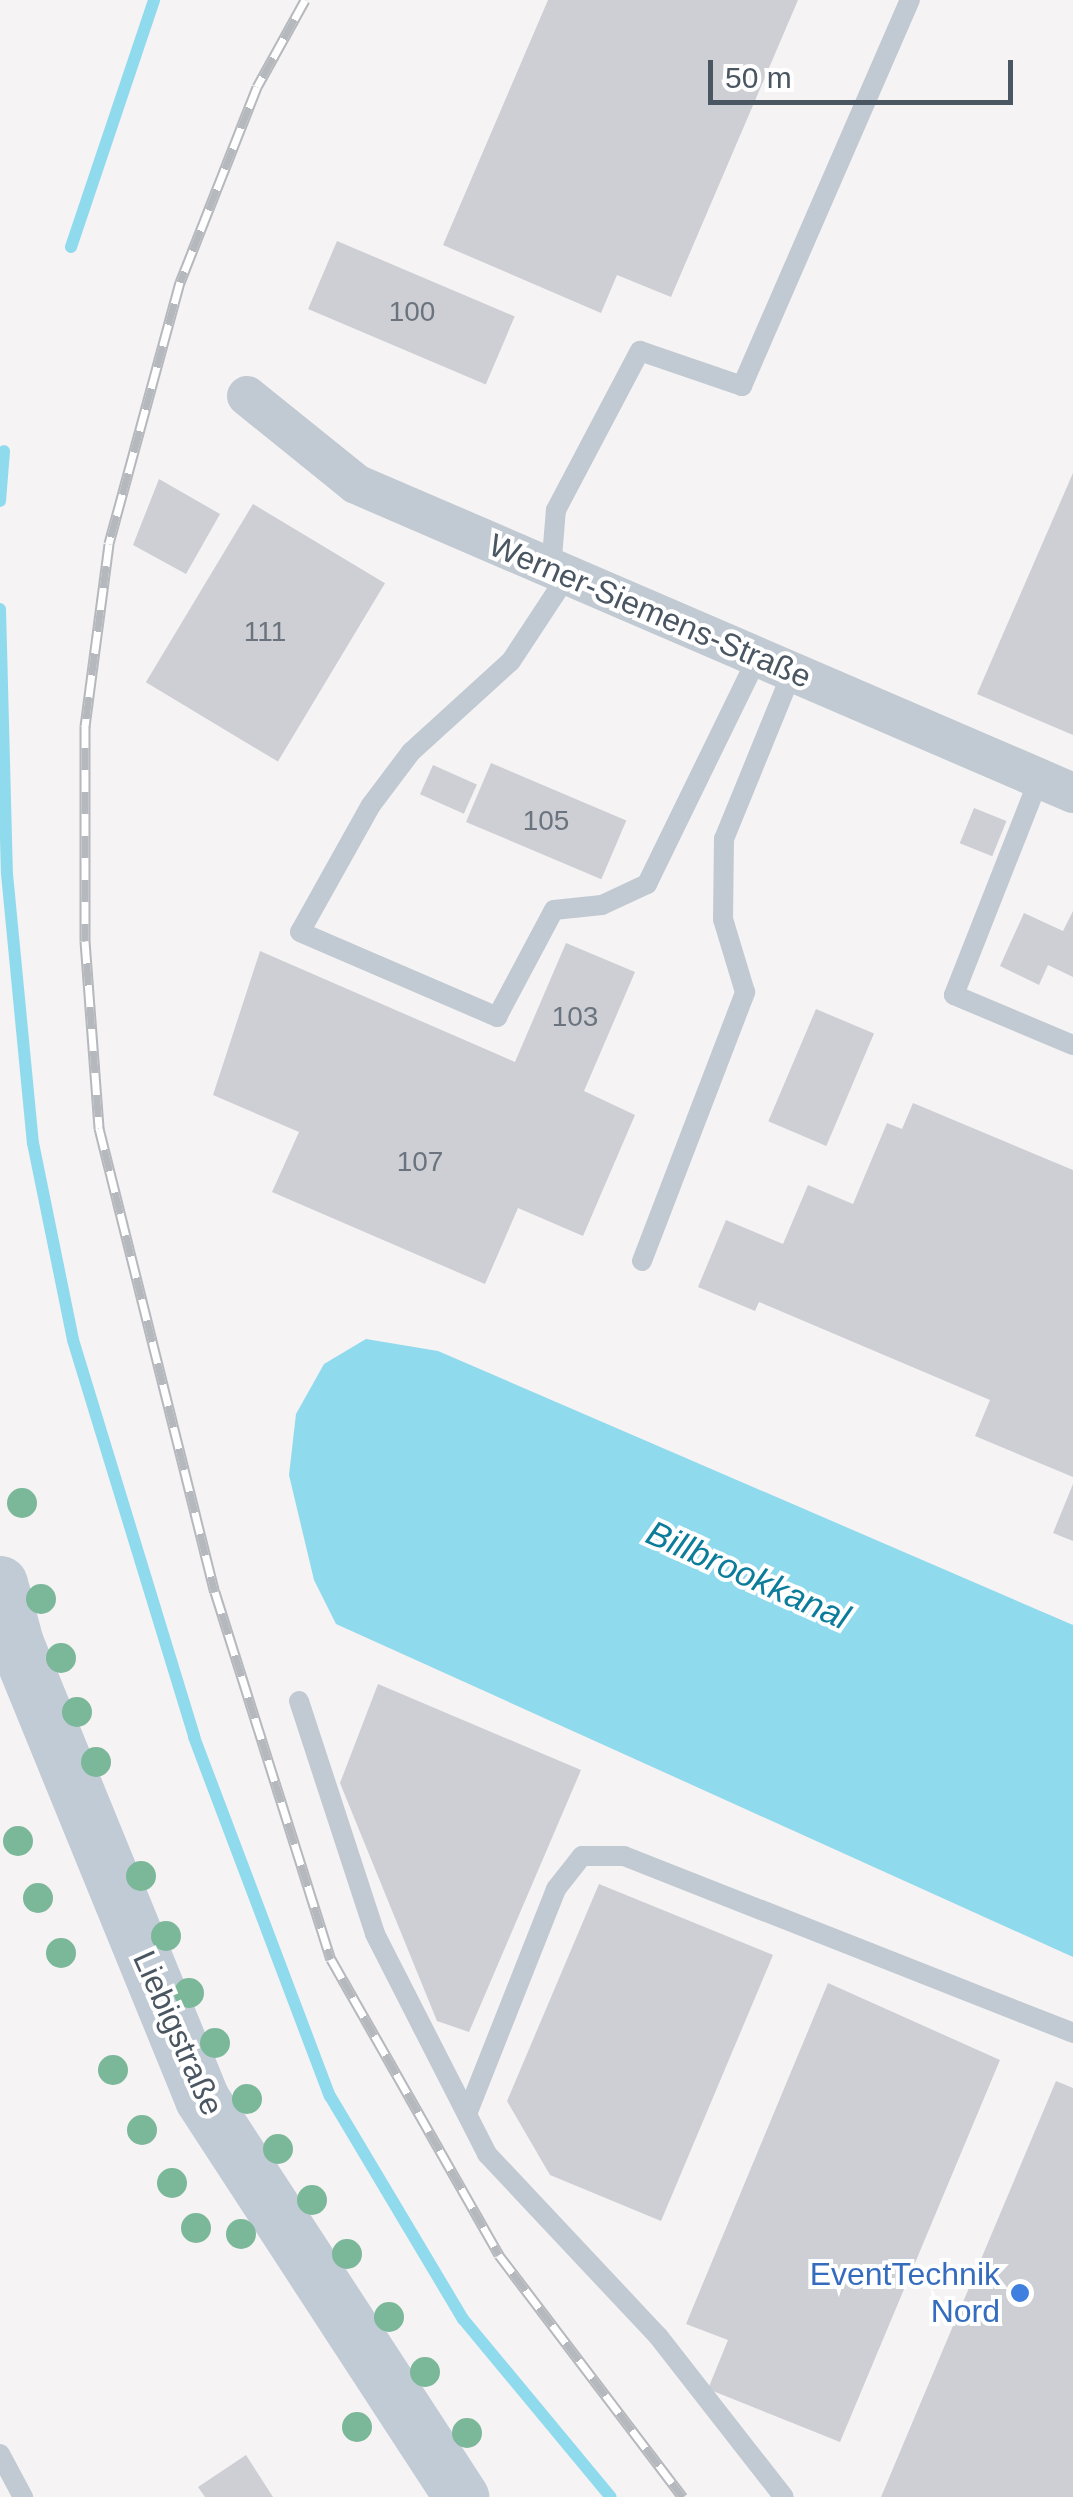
<!DOCTYPE html>
<meta charset="utf-8">
<style>
body{margin:0}
#map{position:relative;width:1073px;height:2497px;overflow:hidden;background:#f5f3f3;font-family:Helvetica,sans-serif}
div>[style]{position:absolute}
.water>*{inset:0;background:#90daee}
.stream>*{height:12px;margin:-6px;padding:0 6px;transform-origin:6px;border-radius:6px;background:#90daee}
.building>*{inset:0;background:#cdcfd5;transform-origin:0 0}
.service>*{height:20px;margin:-10px;padding:0 10px;transform-origin:10px;border-radius:10px;background:#c1cad2}
.minor>*{height:40px;margin:-20px;padding:0 20px;transform-origin:20px;border-radius:20px;background:#c1cad2}
.secondary>*{height:55px;margin:-27.5px;padding:0 27.5px;transform-origin:27.5px;border-radius:27.5px;background:#c1cbd6}
.rail>*{height:11px;margin-top:-5.5px;transform-origin:0;background:repeating-linear-gradient(90deg,#fff 0 22px,#b5b8bd 0 44px);box-sizing:border-box;border-block:2px solid #b5b8bd}
.trees>*{width:30px;height:30px;margin:-15px;border-radius:50%;background:#7bb799}
.dots>*{width:28px;height:28px;translate:-50% -50%;box-sizing:border-box;border:5px solid #fff;border-radius:50%}
span{translate:-50% -50%;white-space:nowrap;text-align:center;line-height:1.15;-webkit-text-stroke:8px #fff;paint-order:stroke}
.number-label{font-size:28px;color:#6b747e}
.number-label span{-webkit-text-stroke-width:0}
.street-label{font-size:32px;color:#4a5661}
.shop-label{font-size:32px;color:#366cbe}
.right{translate:-100% -50%;text-align:right}
.water-label{font-size:35px;color:#0c7c9b;font-style:italic}
.scale{position:absolute;left:708px;top:60px;width:305px;height:45px;box-sizing:border-box;border:5px solid #4a5661;border-top:0;padding-left:12px;font-size:30px;line-height:35px;white-space:nowrap;color:#4a5661;-webkit-text-stroke:8px #fff;paint-order:stroke}
</style>
<div id="map">
<div class="water">
<i style="clip-path:polygon(366px 1339px,438px 1351px,1073px 1625px,1073px 1957px,336px 1624px,314px 1580px,289px 1475px,296px 1414px,324px 1364px)"></i>
</div>
<div class="stream">
<i style="left:71px;top:247px;width:261px;rotate:-71.4deg"></i>
<i style="left:0;top:501px;width:50px;rotate:-85.4deg"></i>
<i style="left:0;top:609px;width:265px;rotate:88.5deg"></i>
<i style="left:7px;top:874px;width:270px;rotate:84.5deg"></i>
<i style="left:33px;top:1143px;width:201px;rotate:78.5deg"></i>
<i style="left:73px;top:1340px;width:415px;rotate:73deg"></i>
<i style="left:194px;top:1737px;width:384px;rotate:69.3deg"></i>
<i style="left:330px;top:2096px;width:260px;rotate:59.2deg"></i>
<i style="left:463px;top:2319px;width:231px;rotate:50.3deg"></i>
</div>
<div class="building">
<i style="clip-path:polygon(548px 0,798px 0,671px 297px,617px 275px,601px 313px,443px 245px)"></i>
<i style="left:337px;top:241px;width:193px;height:74px;rotate:23deg"></i>
<i style="clip-path:polygon(1073px 473px,1073px 735px,977px 694px)"></i>
<i style="clip-path:polygon(159px 479px,220px 514px,186px 574px,133px 545px)"></i>
<i style="left:253px;top:504px;width:154px;height:208px;rotate:31deg"></i>
<i style="left:491px;top:763px;width:147px;height:64px;rotate:23deg"></i>
<i style="left:433px;top:765px;width:48px;height:32px;rotate:24deg"></i>
<i style="left:974px;top:808px;width:35px;height:38px;rotate:22deg"></i>
<i style="clip-path:polygon(1073px 911px,1073px 977px,1048px 965px,1039px 985px,1000px 966px,1024px 913px,1063px 931px)"></i>
<i style="clip-path:polygon(566px 943px,635px 972px,584px 1091px,635px 1115px,583px 1236px,518px 1208px,485px 1284px,272px 1192px,299px 1132px,213px 1095px,260px 951px,515px 1062px)"></i>
<i style="left:816px;top:1009px;width:63px;height:122px;rotate:23deg"></i>
<i style="clip-path:polygon(913px 1103px,1073px 1170px,1073px 1477px,975px 1436px,990px 1400px,759px 1302px,755px 1311px,698px 1287px,726px 1220px,783px 1244px,808px 1185px,853px 1204px,887px 1123px,902px 1129px)"></i>
<i style="clip-path:polygon(1073px 1484px,1073px 1541px,1053px 1533px)"></i>
<i style="clip-path:polygon(378px 1684px,581px 1770px,469px 2032px,437px 2021px,340px 1783px)"></i>
<i style="clip-path:polygon(599px 1884px,773px 1955px,661px 2221px,550px 2175px,507px 2101px)"></i>
<i style="clip-path:polygon(828px 1983px,1000px 2060px,840px 2442px,708px 2389px,728px 2340px,686px 2324px)"></i>
<i style="clip-path:polygon(1056px 2081px,1073px 2088px,1073px 2497px,881px 2497px)"></i>
<i style="clip-path:polygon(246px 2455px,273px 2497px,205px 2497px,198px 2487px)"></i>
</div>
<div class="service">
<i style="left:551px;top:569px;width:59px;rotate:-85.2deg"></i>
<i style="left:556px;top:510px;width:180px;rotate:-62.2deg"></i>
<i style="left:640px;top:351px;width:108px;rotate:18.9deg"></i>
<i style="left:742px;top:386px;width:421px;rotate:-66.5deg"></i>
<i style="left:567px;top:576px;width:102px;rotate:123.4deg"></i>
<i style="left:511px;top:661px;width:135px;rotate:137.7deg"></i>
<i style="left:411px;top:752px;width:66px;rotate:127deg"></i>
<i style="left:371px;top:805px;width:145px;rotate:119.2deg"></i>
<i style="left:300px;top:932px;width:215px;rotate:23.3deg"></i>
<i style="left:497px;top:1017px;width:121px;rotate:-62deg"></i>
<i style="left:554px;top:910px;width:48px;rotate:-5.9deg"></i>
<i style="left:602px;top:905px;width:50px;rotate:-25deg"></i>
<i style="left:647px;top:884px;width:251px;rotate:-64deg"></i>
<i style="left:1039px;top:779px;width:232px;rotate:111.5deg"></i>
<i style="left:954px;top:995px;width:129px;rotate:22.8deg"></i>
<i style="left:642px;top:1261px;width:288px;rotate:-69deg"></i>
<i style="left:745px;top:992px;width:76px;rotate:-106.8deg"></i>
<i style="left:723px;top:919px;width:80px;rotate:-89.3deg"></i>
<i style="left:724px;top:839px;width:180px;rotate:-67.8deg"></i>
<i style="left:299px;top:1701px;width:245px;rotate:71.9deg"></i>
<i style="left:375px;top:1934px;width:247px;rotate:63deg"></i>
<i style="left:487px;top:2154px;width:250px;rotate:46.8deg"></i>
<i style="left:658px;top:2336px;width:204px;rotate:52deg"></i>
<i style="left:467px;top:2114px;width:242px;rotate:-68.4deg"></i>
<i style="left:556px;top:1889px;width:42px;rotate:-51.8deg"></i>
<i style="left:582px;top:1856px;width:42px"></i>
<i style="left:624px;top:1856px;width:483px;rotate:21.5deg"></i>
<i style="left:0;top:2454px;width:49px;rotate:61.9deg"></i>
</div>
<div class="minor">
<i style="left:247px;top:396px;width:140px;rotate:38.9deg"></i>
<i style="left:356px;top:484px;width:781px;rotate:23.31deg"></i>
</div>
<div class="secondary">
<i style="left:0;top:1583px;width:62px;rotate:75.1deg"></i>
<i style="left:16px;top:1643px;width:492px;rotate:67.8deg"></i>
<i style="left:202px;top:2099px;width:475px;rotate:56.9deg"></i>
</div>
<div class="rail">
<i style="left:305px;top:0;width:99px;rotate:118.9deg"></i>
<i style="left:257px;top:87px;width:210px;rotate:111.5deg"></i>
<i style="left:180px;top:282px;width:271px;rotate:105.2deg"></i>
<i style="left:109px;top:544px;width:184px;rotate:97.5deg"></i>
<i style="left:85px;top:726px;width:215px;rotate:90deg"></i>
<i style="left:85px;top:941px;width:188px;rotate:85.7deg"></i>
<i style="left:99px;top:1128px;width:478px;rotate:76deg"></i>
<i style="left:215px;top:1592px;width:385px;rotate:72.5deg"></i>
<i style="left:331px;top:1959px;width:340px;rotate:60.4deg"></i>
<i style="left:499px;top:2255px;width:304px;rotate:52.8deg"></i>
</div>
<div class="trees">
<i style="left:22px;top:1503px"></i>
<i style="left:41px;top:1599px"></i>
<i style="left:61px;top:1658px"></i>
<i style="left:77px;top:1712px"></i>
<i style="left:96px;top:1762px"></i>
<i style="left:18px;top:1841px"></i>
<i style="left:141px;top:1876px"></i>
<i style="left:38px;top:1898px"></i>
<i style="left:166px;top:1936px"></i>
<i style="left:61px;top:1953px"></i>
<i style="left:189px;top:1993px"></i>
<i style="left:215px;top:2043px"></i>
<i style="left:113px;top:2070px"></i>
<i style="left:247px;top:2099px"></i>
<i style="left:142px;top:2130px"></i>
<i style="left:278px;top:2149px"></i>
<i style="left:172px;top:2183px"></i>
<i style="left:312px;top:2200px"></i>
<i style="left:196px;top:2228px"></i>
<i style="left:241px;top:2234px"></i>
<i style="left:347px;top:2254px"></i>
<i style="left:389px;top:2317px"></i>
<i style="left:425px;top:2372px"></i>
<i style="left:357px;top:2427px"></i>
<i style="left:467px;top:2433px"></i>
</div>
<div class="dots">
<i style="left:1020px;top:2293px;background:#3f7fe0"></i>
</div>
<div class="number-label">
<span style="left:412px;top:312px">100</span>
<span style="left:265px;top:632px">111</span>
<span style="left:546px;top:821px">105</span>
<span style="left:575px;top:1017px">103</span>
<span style="left:420px;top:1162px">107</span>
</div>
<div class="street-label">
<span style="left:650px;top:611px;rotate:23deg">Werner-Siemens-Straße</span>
<span style="left:178px;top:2033px;rotate:66deg">Liebigstraße</span>
</div>
<div class="shop-label">
<span class="right" style="left:1000px;top:2293px">EventTechnik<br>Nord</span>
</div>
<div class="water-label">
<span style="left:748px;top:1575px;rotate:24deg">Billbrookkanal</span>
</div>
<div class="scale">50 m</div>
</div>
